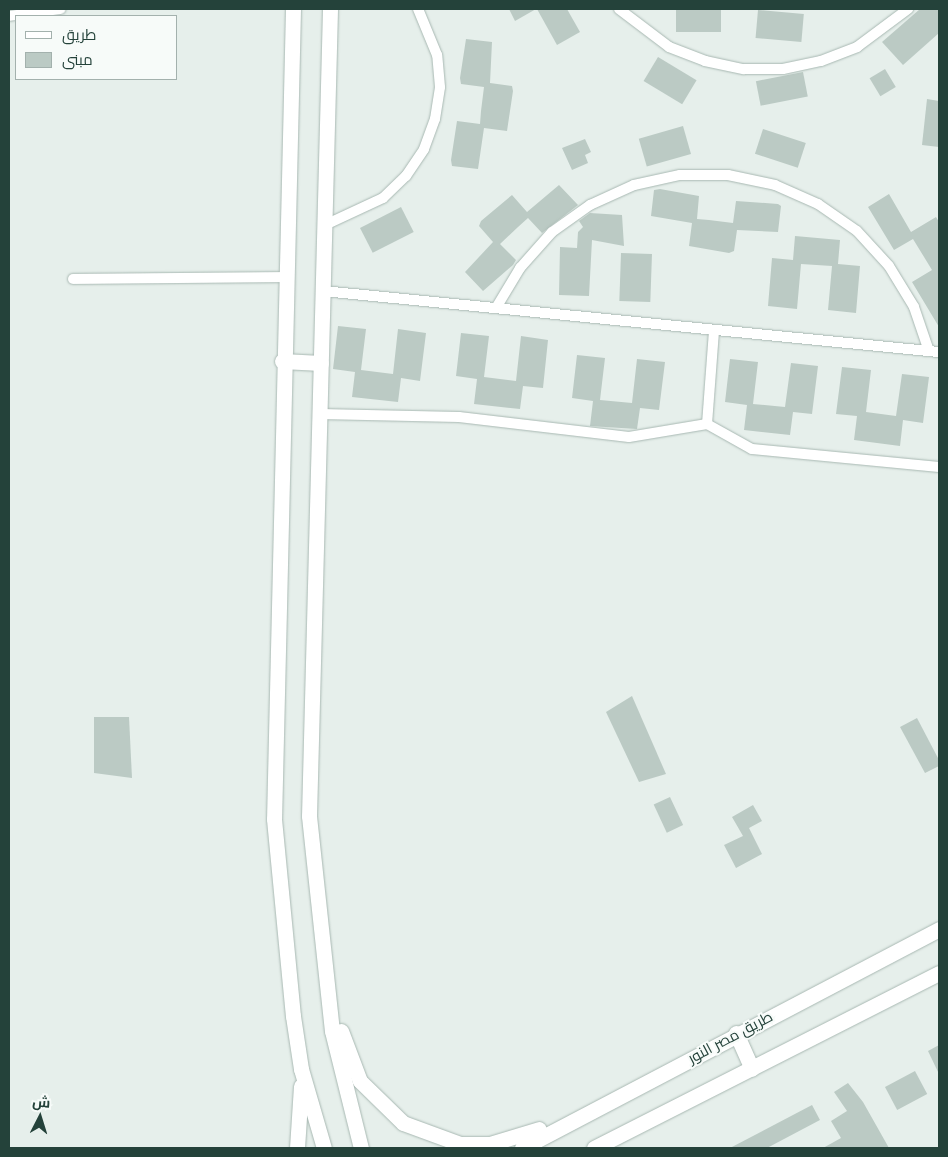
<!DOCTYPE html>
<meta charset="utf-8">
<style>
body{margin:0}
#map{position:relative;width:948px;height:1157px;overflow:hidden;background:#e6efeb;font-family:Mulish,Cairo,sans-serif}
div>[style]{position:absolute}
.building>*{inset:0;background:#bbcac4;transform-origin:0 0}
.roads{filter:drop-shadow(0 0 1px #a8b8b2) drop-shadow(0 0 1px #a8b8b2)}
.street>*{height:10px;margin:-5px;padding:0 5px;transform-origin:5px;border-radius:5px;background:#fff}
.secondary>*{height:15px;margin:-7.5px;padding:0 7.5px;transform-origin:7.5px;border-radius:7.5px;background:#fff}
span{translate:-50% -50%;white-space:nowrap;text-align:center;line-height:1.15;-webkit-text-stroke:4px #f7fbf9;paint-order:stroke}
.street-label{font-size:15px;color:#24423a}
.frame{position:absolute;inset:0;border:10px solid #24423a;pointer-events:none}
.legend{position:absolute;left:15px;top:15px;width:162px;height:65px;box-sizing:border-box;background:#f7fbf9;border:1px solid #a3b1ad;margin:0;padding:6px 9px;list-style:none;font-size:15px;color:#24423a}
.legend li{display:flex;align-items:center;gap:10px;height:25px}
.legend b{width:25px;border:1px solid #a3b1ad}
.north{position:absolute;left:15px;top:1092px;width:50px;height:50px;-webkit-text-stroke:4px #f7fbf9;paint-order:stroke;rotate:5deg;font-size:14px;font-weight:700;line-height:20px;text-align:center;color:#24423a}
.north::after{content:'';display:block;margin:auto;width:18px;height:22px;background:#24423a;clip-path:polygon(50% 0,100% 100%,50% 72%,0 100%)}
</style>
<div id="map">
<div class="building">
<i style="clip-path:polygon(509px 9px,536px 9px,515px 21px)"></i>
<i style="clip-path:polygon(537px 9px,567px 9px,580px 32px,557px 45px)"></i>
<i style="left:676px;top:9px;width:45px;height:23px"></i>
<i style="clip-path:polygon(920px 9px,939px 9px,939px 33px,903px 65px,882px 42px)"></i>
<i style="left:758px;top:10px;width:46px;height:28px;rotate:5deg"></i>
<i style="clip-path:polygon(466px 39px,492px 42px,490px 83px,512px 86px,513px 91px,507px 131px,484px 128px,478px 169px,452px 166px,451px 160px,457px 121px,480px 124px,481px 111px,484px 87px,461px 84px,460px 78px)"></i>
<i style="left:658px;top:57px;width:45px;height:28px;rotate:31deg"></i>
<i style="left:885px;top:69px;width:21px;height:18px;rotate:59deg"></i>
<i style="left:803px;top:72px;width:25px;height:48px;rotate:79deg"></i>
<i style="clip-path:polygon(927px 99px,939px 101px,939px 147px,922px 145px)"></i>
<i style="left:683px;top:126px;width:29px;height:46px;rotate:74deg"></i>
<i style="left:763px;top:129px;width:45px;height:26px;rotate:18deg"></i>
<i style="clip-path:polygon(585px 139px,591px 152px,585px 155px,588px 163px,572px 170px,562px 148px)"></i>
<i style="clip-path:polygon(559px 185px,578px 205px,542px 233px,528px 218px,518px 227px,500px 244px,516px 260px,513px 265px,483px 291px,465px 272px,493px 242px,479px 226px,481px 221px,512px 195px,527px 212px)"></i>
<i style="clip-path:polygon(660px 189px,699px 196px,697px 219px,709px 220px,733px 223px,736px 201px,778px 204px,781px 206px,778px 232px,737px 230px,734px 251px,729px 253px,689px 246px,692px 223px,651px 216px,654px 190px)"></i>
<i style="clip-path:polygon(889px 194px,911px 232px,936px 217px,939px 222px,939px 327px,912px 282px,932px 270px,913px 239px,894px 250px,868px 207px)"></i>
<i style="left:401px;top:207px;width:28px;height:46px;rotate:63deg"></i>
<i style="clip-path:polygon(590px 213px,622px 215px,624px 246px,592px 240px,589px 296px,559px 295px,560px 247px,577px 248px,578px 232px,583px 227px,579px 221px)"></i>
<i style="clip-path:polygon(795px 236px,840px 240px,838px 264px,860px 266px,856px 313px,828px 310px,832px 266px,801px 264px,797px 309px,768px 306px,772px 258px,793px 260px)"></i>
<i style="left:621px;top:253px;width:31px;height:48px;rotate:2deg"></i>
<i style="clip-path:polygon(338px 326px,366px 329px,361px 370px,393px 374px,398px 329px,426px 333px,420px 381px,401px 378px,398px 402px,352px 397px,355px 372px,333px 369px)"></i>
<i style="clip-path:polygon(461px 333px,489px 336px,484px 377px,516px 381px,521px 336px,548px 340px,543px 388px,523px 386px,520px 409px,474px 404px,477px 379px,456px 376px)"></i>
<i style="clip-path:polygon(577px 355px,605px 358px,600px 400px,632px 403px,637px 359px,665px 362px,659px 410px,640px 408px,637px 429px,590px 426px,593px 401px,572px 398px)"></i>
<i style="clip-path:polygon(730px 359px,758px 362px,753px 404px,785px 407px,791px 363px,818px 366px,812px 414px,793px 412px,790px 435px,744px 430px,747px 405px,725px 402px)"></i>
<i style="clip-path:polygon(842px 367px,871px 370px,866px 412px,896px 416px,902px 374px,929px 377px,923px 423px,903px 420px,900px 446px,854px 440px,857px 416px,836px 414px)"></i>
<i style="clip-path:polygon(632px 696px,666px 774px,639px 782px,606px 712px)"></i>
<i style="clip-path:polygon(94px 717px,129px 717px,132px 778px,94px 773px)"></i>
<i style="clip-path:polygon(917px 718px,939px 760px,939px 766px,925px 773px,900px 727px)"></i>
<i style="left:670px;top:797px;width:31px;height:18px;rotate:65deg"></i>
<i style="clip-path:polygon(753px 805px,762px 821px,749px 828px,762px 854px,736px 868px,724px 845px,743px 836px,732px 817px)"></i>
<i style="clip-path:polygon(939px 1045px,939px 1074px,928px 1051px)"></i>
<i style="left:915px;top:1071px;width:26px;height:34px;rotate:62deg"></i>
<i style="clip-path:polygon(848px 1083px,863px 1102px,889px 1148px,823px 1148px,841px 1138px,831px 1121px,847px 1111px,834px 1092px)"></i>
<i style="clip-path:polygon(812px 1105px,820px 1120px,767px 1148px,730px 1148px)"></i>
</div>
<div class="roads">
<div class="street">
<i style="left:619px;top:9px;width:63px;rotate:37.2deg"></i>
<i style="left:669px;top:47px;width:39px;rotate:21deg"></i>
<i style="left:705px;top:61px;width:40px;rotate:12deg"></i>
<i style="left:744px;top:69px;width:39px"></i>
<i style="left:783px;top:69px;width:39px;rotate:-12deg"></i>
<i style="left:821px;top:61px;width:39px;rotate:-21deg"></i>
<i style="left:857px;top:47px;width:64px;rotate:-36.7deg"></i>
<i style="left:9px;top:16px;width:52px;rotate:-7.7deg"></i>
<i style="left:325px;top:225px;width:64px;rotate:-25deg"></i>
<i style="left:383px;top:198px;width:32px;rotate:-44deg"></i>
<i style="left:406px;top:176px;width:32px;rotate:-56deg"></i>
<i style="left:424px;top:149px;width:32px;rotate:-70deg"></i>
<i style="left:435px;top:119px;width:32px;rotate:-81deg"></i>
<i style="left:440px;top:87px;width:32px;rotate:-95deg"></i>
<i style="left:437px;top:55px;width:50px;rotate:-112.4deg"></i>
<i style="left:73px;top:279px;width:212px;rotate:-0.5deg"></i>
<i style="left:323px;top:291px;width:619px;rotate:5.66deg"></i>
<i style="left:496px;top:308px;width:47px;rotate:-59deg"></i>
<i style="left:520px;top:268px;width:48px;rotate:-48.4deg"></i>
<i style="left:552px;top:232px;width:47px;rotate:-35.4deg"></i>
<i style="left:590px;top:205px;width:48px;rotate:-24.4deg"></i>
<i style="left:634px;top:185px;width:47px;rotate:-12.3deg"></i>
<i style="left:680px;top:175px;width:48px"></i>
<i style="left:728px;top:175px;width:48px;rotate:12deg"></i>
<i style="left:775px;top:185px;width:47px;rotate:23.8deg"></i>
<i style="left:818px;top:204px;width:47px;rotate:34.7deg"></i>
<i style="left:857px;top:231px;width:47px;rotate:47.6deg"></i>
<i style="left:889px;top:266px;width:48px;rotate:58.6deg"></i>
<i style="left:914px;top:307px;width:46px;rotate:71.2deg"></i>
<i style="left:320px;top:414px;width:139px;rotate:1.2deg"></i>
<i style="left:459px;top:417px;width:171px;rotate:6.7deg"></i>
<i style="left:629px;top:437px;width:79px;rotate:-9.5deg"></i>
<i style="left:707px;top:424px;width:51px;rotate:29.1deg"></i>
<i style="left:752px;top:449px;width:188px;rotate:5.5deg"></i>
<i style="left:707px;top:424px;width:94px;rotate:-85.7deg"></i>
</div>
<div class="secondary">
<i style="left:293px;top:9px;width:810px;rotate:91.34deg"></i>
<i style="left:274px;top:819px;width:198px;rotate:84.5deg"></i>
<i style="left:293px;top:1016px;width:54px;rotate:81.4deg"></i>
<i style="left:301px;top:1069px;width:82px;rotate:73.8deg"></i>
<i style="left:330px;top:9px;width:807px;rotate:91.49deg"></i>
<i style="left:309px;top:816px;width:216px;rotate:83.9deg"></i>
<i style="left:332px;top:1031px;width:121px;rotate:76.1deg"></i>
<i style="left:282px;top:361px;width:39px;rotate:3deg"></i>
<i style="left:341px;top:1031px;width:53px;rotate:69.2deg"></i>
<i style="left:360px;top:1081px;width:60px;rotate:44.3deg"></i>
<i style="left:403px;top:1123px;width:61px;rotate:20.2deg"></i>
<i style="left:460px;top:1144px;width:30px"></i>
<i style="left:490px;top:1144px;width:51px;rotate:-17deg"></i>
<i style="left:736px;top:1033px;width:39px;rotate:66deg"></i>
<i style="left:297px;top:1148px;width:62px;rotate:-86.3deg"></i>
<i style="left:522px;top:1148px;width:471px;rotate:-27.7deg"></i>
<i style="left:594px;top:1148px;width:387px;rotate:-26.9deg"></i>
</div>
</div>
<div class="street-label">
<span style="left:730px;top:1037px;rotate:-28deg">طريق مصر النور</span>
</div>
<div class="frame"></div>
<ul class="legend">
<li><b style="height:6px;background:#fff"></b>طريق</li>
<li><b style="height:14px;background:#bbcac4"></b>مبنى</li>
</ul>
<div class="north">ش</div>
</div>
